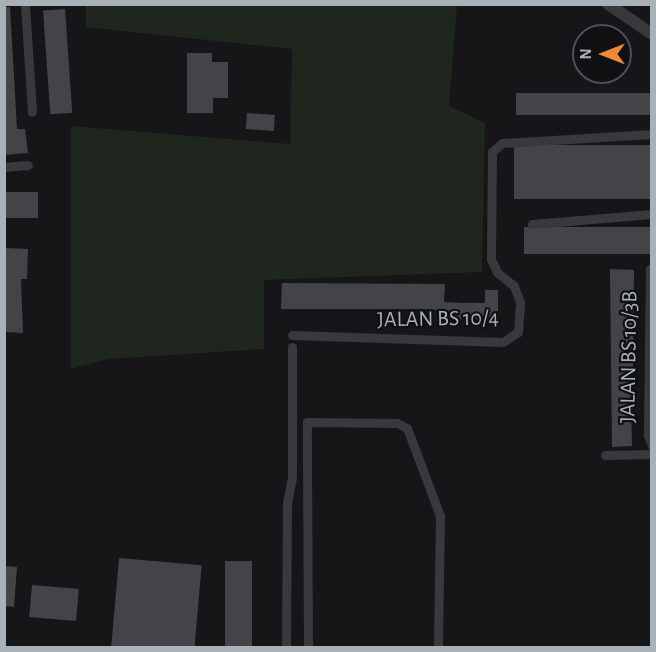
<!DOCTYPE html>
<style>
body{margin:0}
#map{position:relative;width:656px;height:652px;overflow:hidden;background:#161618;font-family:"Alegreya Sans",sans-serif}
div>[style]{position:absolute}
.green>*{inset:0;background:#1e261e}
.building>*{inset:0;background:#424448;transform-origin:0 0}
.minor>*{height:9px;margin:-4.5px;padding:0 4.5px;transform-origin:4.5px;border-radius:4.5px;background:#37393d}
.tertiary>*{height:12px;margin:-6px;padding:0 6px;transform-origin:6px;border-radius:6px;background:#37393d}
span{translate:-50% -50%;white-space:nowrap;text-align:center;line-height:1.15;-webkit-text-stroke:4.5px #111113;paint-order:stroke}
.street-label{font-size:22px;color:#a8b0b8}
.frame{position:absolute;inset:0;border:6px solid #a8b0b8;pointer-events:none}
.north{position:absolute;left:572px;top:24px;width:60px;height:60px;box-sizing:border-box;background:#111113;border:2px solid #4d5155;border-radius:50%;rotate:270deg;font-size:16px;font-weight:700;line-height:24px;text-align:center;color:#a8b0b8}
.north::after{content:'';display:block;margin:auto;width:21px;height:27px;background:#f08935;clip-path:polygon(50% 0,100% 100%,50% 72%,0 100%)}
</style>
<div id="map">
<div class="green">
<i style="clip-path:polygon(86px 5px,457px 5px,449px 106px,485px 123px,482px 272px,264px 280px,264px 349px,108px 359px,71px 369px,71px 126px,290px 144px,292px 49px,86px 27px)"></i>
</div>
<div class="building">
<i style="clip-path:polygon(4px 7px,10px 7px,17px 129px,25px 129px,28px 153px,4px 155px)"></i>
<i style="left:65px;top:9px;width:104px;height:22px;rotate:86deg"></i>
<i style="clip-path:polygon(187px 53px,212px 53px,212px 62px,228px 62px,228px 98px,213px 98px,213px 113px,187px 113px)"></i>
<i style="left:651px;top:93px;width:22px;height:135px;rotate:90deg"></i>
<i style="left:247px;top:113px;width:28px;height:16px;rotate:4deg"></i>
<i style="left:651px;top:145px;width:54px;height:137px;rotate:90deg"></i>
<i style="left:4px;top:192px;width:34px;height:26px"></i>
<i style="left:651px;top:227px;width:27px;height:127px;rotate:90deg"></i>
<i style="clip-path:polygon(4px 248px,28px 249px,27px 279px,21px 279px,23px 333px,4px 332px)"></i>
<i style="clip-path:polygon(610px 269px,634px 270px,633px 367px,630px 367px,632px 446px,612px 447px)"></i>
<i style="clip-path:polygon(282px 283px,445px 284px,444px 302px,463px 303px,485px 303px,485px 290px,498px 290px,498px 319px,451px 319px,452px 311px,424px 309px,281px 309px)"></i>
<i style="left:119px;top:558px;width:83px;height:90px;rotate:5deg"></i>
<i style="left:225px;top:561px;width:27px;height:87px"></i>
<i style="clip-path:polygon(4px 566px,17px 567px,14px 607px,4px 606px)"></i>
<i style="left:32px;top:585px;width:47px;height:32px;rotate:5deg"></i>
</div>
<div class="minor">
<i style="left:25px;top:4px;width:108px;rotate:86.3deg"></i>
<i style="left:4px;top:167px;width:24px;rotate:-5deg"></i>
<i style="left:532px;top:224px;width:120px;rotate:-4.8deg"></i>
<i style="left:650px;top:269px;width:166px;rotate:90.7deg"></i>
<i style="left:648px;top:435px;width:12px;rotate:70deg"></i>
<i style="left:292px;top:335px;width:211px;rotate:1.9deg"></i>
<i style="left:503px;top:342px;width:18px;rotate:-34deg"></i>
<i style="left:518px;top:332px;width:30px;rotate:-86deg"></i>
<i style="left:520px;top:302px;width:17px;rotate:-111deg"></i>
<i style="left:514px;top:286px;width:22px;rotate:-141deg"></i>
<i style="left:497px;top:272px;width:14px;rotate:-115deg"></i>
<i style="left:491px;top:259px;width:107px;rotate:-89.5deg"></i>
<i style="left:492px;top:152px;width:13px;rotate:-42deg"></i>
<i style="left:502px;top:143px;width:150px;rotate:-3.4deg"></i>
<i style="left:605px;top:455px;width:47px;rotate:-1.2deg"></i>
<i style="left:286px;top:648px;width:145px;rotate:-89.6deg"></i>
<i style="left:287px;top:503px;width:25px;rotate:-79deg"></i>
<i style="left:292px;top:478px;width:131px;rotate:-90deg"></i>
<i style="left:308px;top:648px;width:226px;rotate:-90.3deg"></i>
<i style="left:307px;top:422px;width:90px;rotate:0.6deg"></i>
<i style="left:397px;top:423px;width:11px;rotate:27deg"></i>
<i style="left:407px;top:428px;width:94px;rotate:69.4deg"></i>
<i style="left:440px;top:516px;width:132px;rotate:90.9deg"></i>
</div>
<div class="tertiary">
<i style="left:608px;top:4px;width:53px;rotate:34.3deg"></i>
</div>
<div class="street-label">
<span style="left:438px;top:319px;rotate:-1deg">JALAN BS 10/4</span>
<span style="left:629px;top:357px;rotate:-89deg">JALAN BS 10/3B</span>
</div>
<div class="frame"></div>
<div class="north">N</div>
</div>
